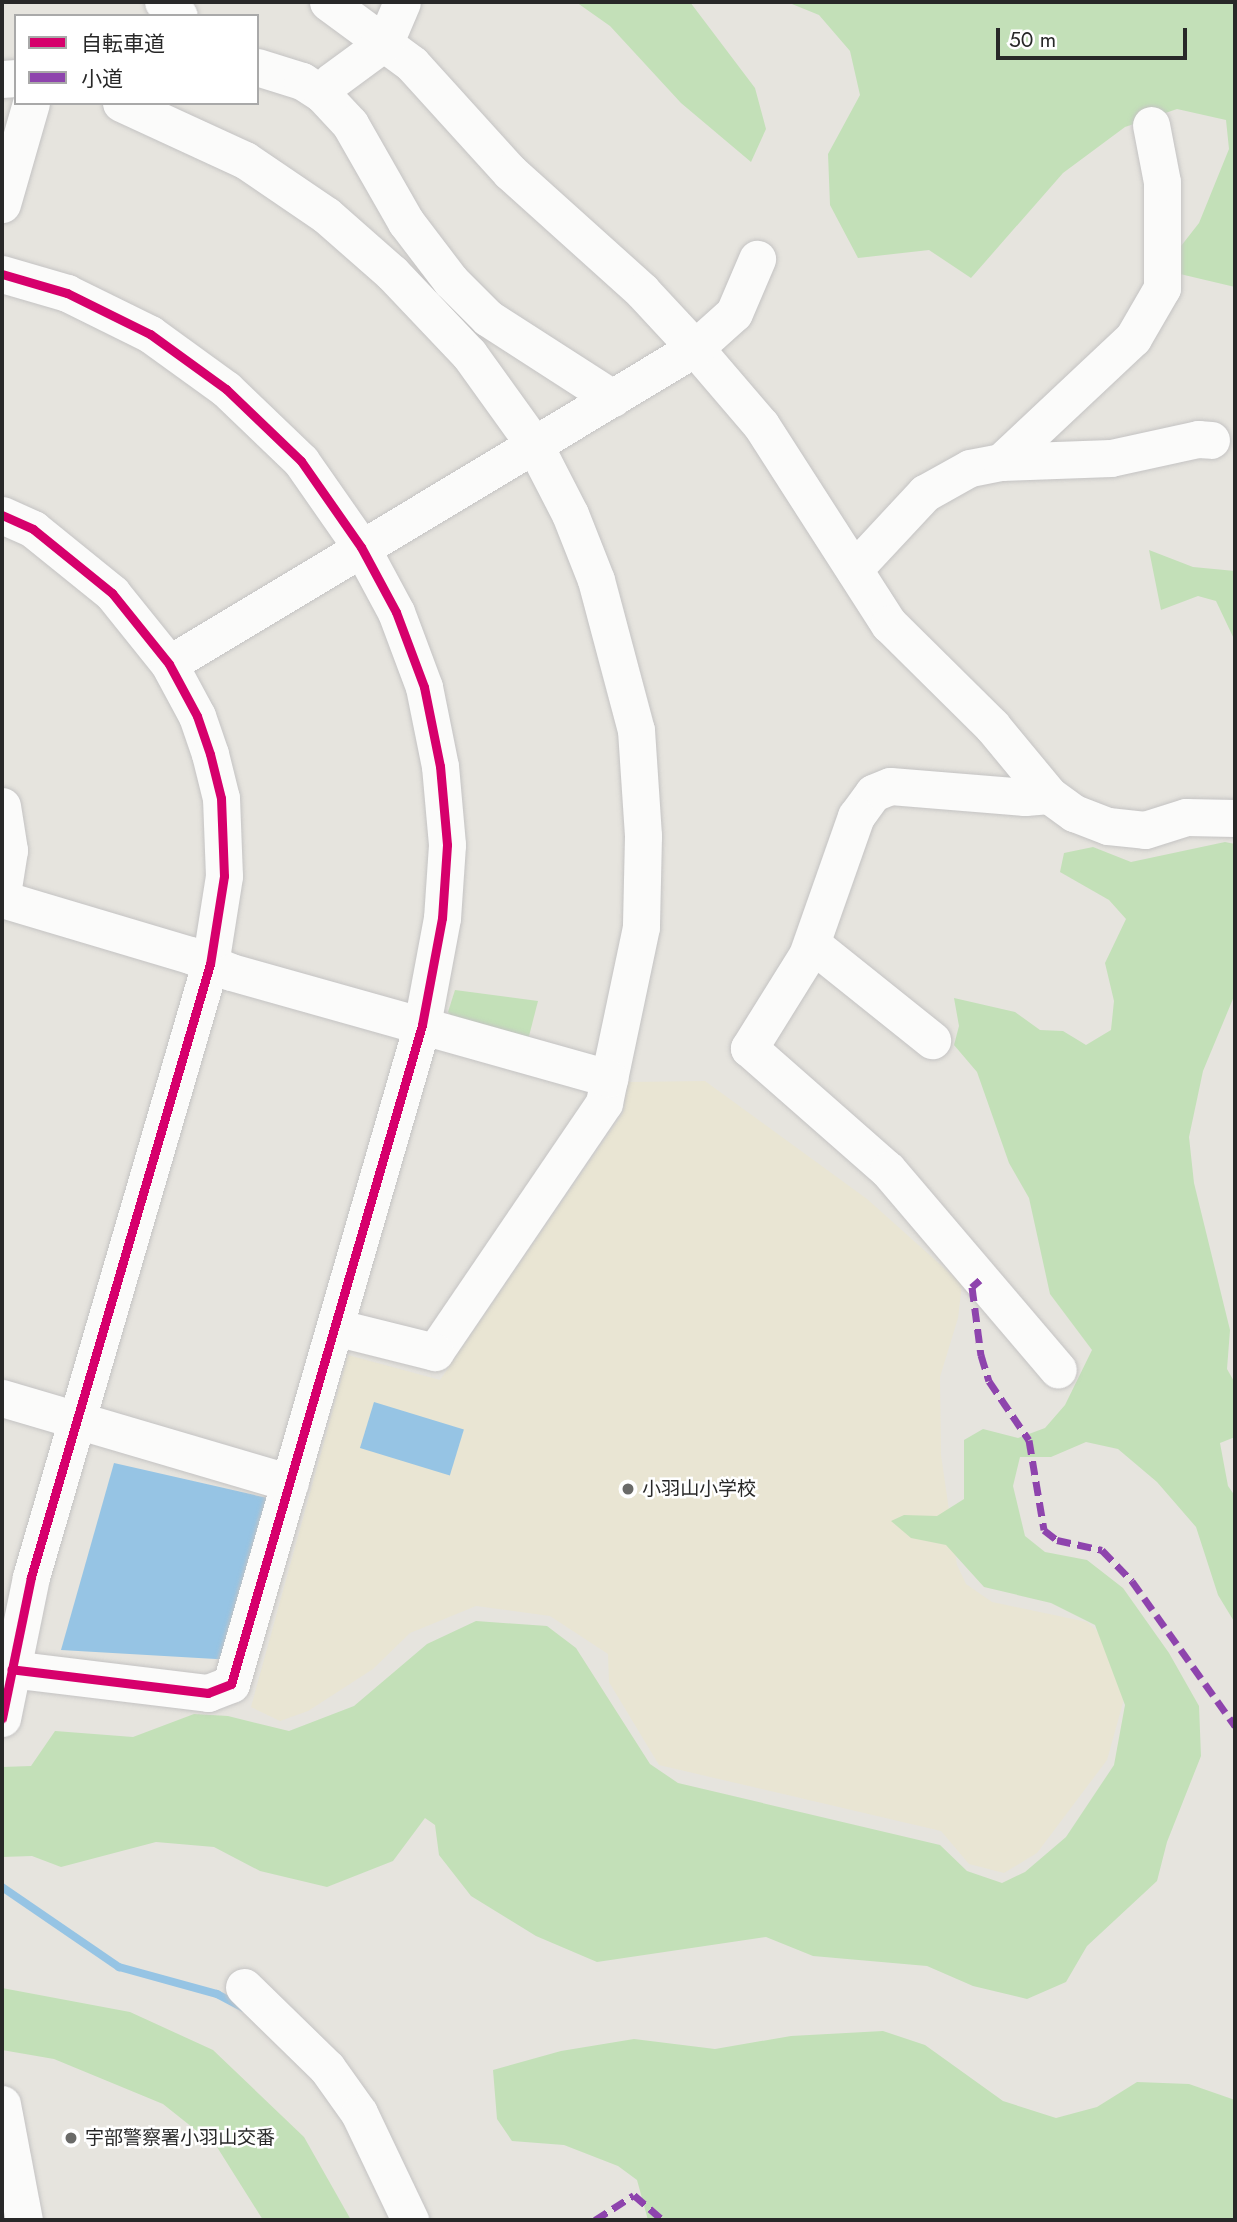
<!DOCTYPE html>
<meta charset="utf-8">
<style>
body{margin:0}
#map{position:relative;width:1237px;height:2222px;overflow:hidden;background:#e6e4de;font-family:Jost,"Noto Sans JP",sans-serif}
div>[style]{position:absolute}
.education>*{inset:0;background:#e9e5d3}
.green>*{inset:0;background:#c3e0b8}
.water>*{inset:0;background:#96c4e4;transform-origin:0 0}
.stream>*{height:8px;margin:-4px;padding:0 4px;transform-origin:4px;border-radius:4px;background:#96c4e4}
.roads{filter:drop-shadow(0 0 2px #c4c3c3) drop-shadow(0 0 2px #c4c3c3)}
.minor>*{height:37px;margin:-18.5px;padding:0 18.5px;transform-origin:18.5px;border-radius:18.5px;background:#fbfbfa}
.quiet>*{height:7px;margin-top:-3.5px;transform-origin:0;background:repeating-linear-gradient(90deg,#8e44ad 0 14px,transparent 0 21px)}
.cycleway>*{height:9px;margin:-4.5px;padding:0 4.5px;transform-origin:4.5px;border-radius:4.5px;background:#d6006c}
.dots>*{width:19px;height:19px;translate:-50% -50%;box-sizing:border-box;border:4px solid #fff;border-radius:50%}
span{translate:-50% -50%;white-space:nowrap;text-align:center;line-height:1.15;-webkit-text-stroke:5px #fff;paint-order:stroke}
.poi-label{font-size:19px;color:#282828}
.left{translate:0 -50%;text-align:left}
.frame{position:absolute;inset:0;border:4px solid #282828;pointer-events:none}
.legend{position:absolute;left:14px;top:14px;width:245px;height:91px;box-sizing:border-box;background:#fff;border:2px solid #a9a9a9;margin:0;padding:9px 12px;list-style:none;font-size:21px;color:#282828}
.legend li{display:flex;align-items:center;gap:14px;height:35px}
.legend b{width:35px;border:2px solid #a9a9a9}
.scale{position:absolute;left:996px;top:28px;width:191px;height:32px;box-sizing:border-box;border:4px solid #282828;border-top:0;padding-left:9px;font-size:21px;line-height:24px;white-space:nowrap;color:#282828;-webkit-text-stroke:5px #fff;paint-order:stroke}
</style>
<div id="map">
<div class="education">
<i style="clip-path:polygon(705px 1081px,867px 1199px,962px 1284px,958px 1318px,940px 1377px,941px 1455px,957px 1565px,966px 1584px,992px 1602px,1087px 1622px,1126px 1657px,1124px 1699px,1107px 1760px,1037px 1853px,1004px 1873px,969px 1864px,941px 1831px,659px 1765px,609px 1682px,608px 1654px,550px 1616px,476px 1606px,410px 1633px,373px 1669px,308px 1711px,280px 1721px,251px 1707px,348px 1355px,440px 1380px,623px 1113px,628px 1082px)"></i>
</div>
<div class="green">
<i style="clip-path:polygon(576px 2px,690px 2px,755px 88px,766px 129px,751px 162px,681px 103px,610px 26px)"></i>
<i style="clip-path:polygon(787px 2px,1235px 2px,1235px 287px,1180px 274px,1181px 246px,1199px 223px,1229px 149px,1226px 120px,1177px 109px,1125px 127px,1063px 173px,971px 278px,929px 250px,858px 258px,830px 205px,828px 154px,860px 95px,850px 51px,819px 15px)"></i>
<i style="clip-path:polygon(1149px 550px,1193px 567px,1235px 571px,1235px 641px,1216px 601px,1198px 596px,1161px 610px)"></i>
<i style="clip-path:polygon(1225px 842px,1235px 844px,1235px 994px,1203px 1071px,1189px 1137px,1194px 1183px,1230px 1330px,1227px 1369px,1235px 1383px,1235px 1437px,1220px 1443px,1228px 1486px,1235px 1496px,1235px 1623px,1218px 1595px,1196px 1527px,1157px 1482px,1118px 1449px,1086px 1442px,1051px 1457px,1020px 1457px,1013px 1486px,1025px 1536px,1045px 1552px,1087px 1560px,1123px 1588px,1169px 1653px,1199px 1706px,1201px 1756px,1167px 1842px,1157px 1881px,1087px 1946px,1066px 1982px,1027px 1999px,973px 1986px,927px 1966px,813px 1956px,766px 1937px,597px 1962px,536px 1936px,471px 1896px,439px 1855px,435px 1825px,425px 1818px,393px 1861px,327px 1887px,260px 1871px,214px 1847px,156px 1842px,61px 1867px,32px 1856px,2px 1857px,2px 1767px,31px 1766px,55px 1731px,133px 1737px,194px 1714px,228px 1716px,289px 1731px,354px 1706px,427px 1644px,476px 1621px,547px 1626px,576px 1648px,650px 1764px,678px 1783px,940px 1845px,967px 1871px,1002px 1883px,1025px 1872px,1066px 1837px,1114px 1765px,1125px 1705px,1095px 1625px,1051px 1603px,984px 1587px,946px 1545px,911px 1538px,891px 1521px,904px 1515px,937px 1516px,964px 1499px,964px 1440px,983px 1429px,1018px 1438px,1045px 1428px,1065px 1405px,1092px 1350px,1050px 1294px,1029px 1198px,1009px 1163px,977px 1072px,954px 1045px,959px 1026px,954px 998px,1015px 1012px,1040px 1030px,1063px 1031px,1086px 1045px,1111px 1030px,1114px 1001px,1105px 963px,1126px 919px,1109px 900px,1060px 872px,1064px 853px,1093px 847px,1131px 862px)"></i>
<i style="clip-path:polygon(455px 990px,538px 1001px,527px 1044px,459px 1027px,448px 1012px)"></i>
<i style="clip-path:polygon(2px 1988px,130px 2012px,213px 2050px,304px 2137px,351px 2220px,263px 2220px,217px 2147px,163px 2104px,54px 2059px,2px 2050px)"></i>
<i style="clip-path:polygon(883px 2031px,925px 2045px,1003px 2101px,1056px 2118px,1097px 2107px,1137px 2082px,1189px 2084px,1235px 2100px,1235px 2220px,648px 2220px,637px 2180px,618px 2166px,564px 2145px,512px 2141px,497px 2119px,493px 2070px,561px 2051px,634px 2039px,715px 2049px,791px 2036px)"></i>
</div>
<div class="water">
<i style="left:374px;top:1402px;width:94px;height:48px;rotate:17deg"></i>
<i style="clip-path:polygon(114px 1463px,272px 1499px,233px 1660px,61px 1650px)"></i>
</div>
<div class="stream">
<i style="left:2px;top:1887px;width:142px;rotate:34.4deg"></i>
<i style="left:119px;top:1967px;width:102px;rotate:15.4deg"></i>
<i style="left:217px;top:1994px;width:30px;rotate:28deg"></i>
</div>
<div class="roads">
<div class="minor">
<i style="left:163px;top:2px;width:21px;rotate:41deg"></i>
<i style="left:328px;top:2px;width:104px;rotate:36.4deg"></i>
<i style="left:412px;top:64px;width:146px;rotate:47.8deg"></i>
<i style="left:510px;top:172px;width:178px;rotate:42deg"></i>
<i style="left:642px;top:291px;width:78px;rotate:47.1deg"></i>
<i style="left:695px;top:348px;width:101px;rotate:49.4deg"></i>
<i style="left:761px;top:425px;width:237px;rotate:57.3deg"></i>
<i style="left:889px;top:624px;width:145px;rotate:44.7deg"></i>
<i style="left:992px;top:726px;width:89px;rotate:50.4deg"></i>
<i style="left:1049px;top:795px;width:31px;rotate:36deg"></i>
<i style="left:1074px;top:813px;width:36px;rotate:21deg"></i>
<i style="left:1108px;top:826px;width:37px;rotate:6deg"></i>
<i style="left:1145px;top:830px;width:43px;rotate:-17.6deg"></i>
<i style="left:1186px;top:817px;width:49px;rotate:1.2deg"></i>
<i style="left:257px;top:67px;width:47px;rotate:17.3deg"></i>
<i style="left:302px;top:81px;width:24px;rotate:33deg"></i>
<i style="left:322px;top:94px;width:16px;rotate:-52deg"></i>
<i style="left:332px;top:81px;width:66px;rotate:-36.3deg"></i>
<i style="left:385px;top:42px;width:43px;rotate:-67deg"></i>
<i style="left:2px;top:79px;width:14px;rotate:-4deg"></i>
<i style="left:322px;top:94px;width:41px;rotate:47deg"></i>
<i style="left:350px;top:124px;width:113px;rotate:60.3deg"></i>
<i style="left:406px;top:222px;width:74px;rotate:52.7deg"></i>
<i style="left:451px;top:281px;width:52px;rotate:45deg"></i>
<i style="left:488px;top:318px;width:148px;rotate:32.8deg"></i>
<i style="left:121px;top:103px;width:136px;rotate:24.7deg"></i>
<i style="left:245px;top:160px;width:98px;rotate:34.2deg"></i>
<i style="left:326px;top:215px;width:88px;rotate:41.3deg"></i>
<i style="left:392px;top:273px;width:112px;rotate:46.5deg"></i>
<i style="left:469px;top:354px;width:113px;rotate:54.3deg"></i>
<i style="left:535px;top:446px;width:76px;rotate:62.8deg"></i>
<i style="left:570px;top:514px;width:71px;rotate:68.5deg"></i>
<i style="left:596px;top:580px;width:155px;rotate:75.1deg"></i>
<i style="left:636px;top:730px;width:106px;rotate:86.2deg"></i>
<i style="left:643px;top:836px;width:91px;rotate:91.3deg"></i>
<i style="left:641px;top:927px;width:180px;rotate:101.9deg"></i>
<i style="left:604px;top:1103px;width:301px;rotate:124.2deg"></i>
<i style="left:435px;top:1352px;width:103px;rotate:-166deg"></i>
<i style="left:2px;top:204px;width:105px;rotate:-74deg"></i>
<i style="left:2px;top:274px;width:68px;rotate:16.3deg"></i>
<i style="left:67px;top:293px;width:93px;rotate:26.3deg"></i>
<i style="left:150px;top:334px;width:94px;rotate:35.9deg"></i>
<i style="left:226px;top:389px;width:104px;rotate:43.8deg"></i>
<i style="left:301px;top:461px;width:105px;rotate:55.1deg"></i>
<i style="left:361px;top:547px;width:74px;rotate:61.7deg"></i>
<i style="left:396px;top:612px;width:80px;rotate:69.5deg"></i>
<i style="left:424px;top:687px;width:81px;rotate:78.6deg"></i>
<i style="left:440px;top:766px;width:79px;rotate:84.9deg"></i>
<i style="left:447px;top:845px;width:73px;rotate:93.9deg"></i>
<i style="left:442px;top:918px;width:109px;rotate:100.6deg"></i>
<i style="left:422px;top:1025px;width:686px;rotate:106.16deg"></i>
<i style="left:231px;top:1684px;width:25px;rotate:159deg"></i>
<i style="left:208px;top:1693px;width:198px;rotate:-173.1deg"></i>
<i style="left:1001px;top:462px;width:181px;rotate:-43.2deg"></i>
<i style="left:1133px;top:338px;width:58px;rotate:-59.9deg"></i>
<i style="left:1162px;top:288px;width:106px;rotate:-90deg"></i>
<i style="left:1162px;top:182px;width:58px;rotate:-100.9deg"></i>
<i style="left:2px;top:515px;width:34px;rotate:24deg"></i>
<i style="left:33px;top:529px;width:102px;rotate:39deg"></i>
<i style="left:112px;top:593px;width:91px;rotate:51.2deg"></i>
<i style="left:169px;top:664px;width:59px;rotate:61.7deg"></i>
<i style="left:197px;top:716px;width:40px;rotate:71.1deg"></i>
<i style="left:210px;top:754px;width:45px;rotate:76deg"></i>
<i style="left:221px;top:798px;width:78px;rotate:87.8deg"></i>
<i style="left:224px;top:876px;width:89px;rotate:99deg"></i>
<i style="left:210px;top:964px;width:639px;rotate:106.28deg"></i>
<i style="left:31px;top:1577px;width:144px;rotate:101.6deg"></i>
<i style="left:855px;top:568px;width:103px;rotate:-47deg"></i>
<i style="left:925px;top:493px;width:51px;rotate:-29.1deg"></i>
<i style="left:970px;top:468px;width:32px;rotate:-11deg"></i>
<i style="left:1001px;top:462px;width:110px;rotate:-2.1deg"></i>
<i style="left:1111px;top:458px;width:89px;rotate:-12.3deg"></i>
<i style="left:1198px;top:439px;width:13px;rotate:4deg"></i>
<i style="left:169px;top:664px;width:614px;rotate:-31deg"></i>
<i style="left:695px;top:348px;width:52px;rotate:-41.9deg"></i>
<i style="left:734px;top:313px;width:59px;rotate:-66.9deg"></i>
<i style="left:1049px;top:795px;width:24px;rotate:175deg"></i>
<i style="left:1025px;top:797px;width:135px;rotate:-175.3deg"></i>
<i style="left:890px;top:786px;width:18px;rotate:158deg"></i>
<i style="left:873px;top:793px;width:29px;rotate:126deg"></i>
<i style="left:856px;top:816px;width:147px;rotate:109.4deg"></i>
<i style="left:807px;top:955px;width:110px;rotate:121.9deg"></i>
<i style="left:749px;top:1048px;width:185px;rotate:41.3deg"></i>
<i style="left:888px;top:1170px;width:262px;rotate:49.6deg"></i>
<i style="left:2px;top:806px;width:45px;rotate:81deg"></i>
<i style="left:9px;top:850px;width:45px;rotate:99deg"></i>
<i style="left:2px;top:899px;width:196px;rotate:16.6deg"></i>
<i style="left:190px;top:955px;width:44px;rotate:22.5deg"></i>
<i style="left:231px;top:972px;width:393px;rotate:15.7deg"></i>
<i style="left:812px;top:944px;width:154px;rotate:38.7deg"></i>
<i style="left:2px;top:1398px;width:300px;rotate:16.4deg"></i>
<i style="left:244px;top:1987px;width:116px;rotate:44.3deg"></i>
<i style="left:327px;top:2068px;width:55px;rotate:54.6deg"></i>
<i style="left:359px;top:2113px;width:119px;rotate:64.5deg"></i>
<i style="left:2px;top:2104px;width:118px;rotate:79.3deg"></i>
</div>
</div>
<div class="quiet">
<i style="left:980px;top:1280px;width:11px;rotate:139deg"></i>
<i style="left:972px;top:1287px;width:69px;rotate:82.5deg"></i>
<i style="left:981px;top:1355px;width:27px;rotate:73deg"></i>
<i style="left:989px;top:1381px;width:71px;rotate:55.9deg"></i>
<i style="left:1029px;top:1440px;width:91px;rotate:80.5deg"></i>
<i style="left:1044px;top:1530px;width:16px;rotate:38deg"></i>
<i style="left:1057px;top:1540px;width:46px;rotate:12.5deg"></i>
<i style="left:1102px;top:1550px;width:43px;rotate:45.9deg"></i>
<i style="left:1132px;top:1581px;width:178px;rotate:54.6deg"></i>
<i style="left:595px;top:2220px;width:46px;rotate:-32.7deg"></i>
<i style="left:634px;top:2195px;width:38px;rotate:41deg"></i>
</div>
<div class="cycleway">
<i style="left:2px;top:274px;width:68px;rotate:16.3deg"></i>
<i style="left:67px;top:293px;width:93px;rotate:26.3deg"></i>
<i style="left:150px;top:334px;width:94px;rotate:35.9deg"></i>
<i style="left:226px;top:389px;width:104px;rotate:43.8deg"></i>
<i style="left:301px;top:461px;width:105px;rotate:55.1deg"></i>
<i style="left:361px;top:547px;width:74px;rotate:61.7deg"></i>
<i style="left:396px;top:612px;width:80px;rotate:69.5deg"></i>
<i style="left:424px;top:687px;width:81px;rotate:78.6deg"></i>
<i style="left:440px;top:766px;width:79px;rotate:84.9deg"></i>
<i style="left:447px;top:845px;width:73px;rotate:93.9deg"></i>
<i style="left:442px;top:918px;width:109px;rotate:100.6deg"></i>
<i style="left:422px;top:1025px;width:686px;rotate:106.16deg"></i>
<i style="left:231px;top:1684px;width:25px;rotate:159deg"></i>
<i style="left:208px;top:1693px;width:198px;rotate:-173.1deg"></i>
<i style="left:2px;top:515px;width:34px;rotate:24deg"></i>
<i style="left:33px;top:529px;width:102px;rotate:39deg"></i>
<i style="left:112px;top:593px;width:91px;rotate:51.2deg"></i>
<i style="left:169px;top:664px;width:59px;rotate:61.7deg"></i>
<i style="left:197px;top:716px;width:40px;rotate:71.1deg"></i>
<i style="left:210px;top:754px;width:45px;rotate:76deg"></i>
<i style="left:221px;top:798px;width:78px;rotate:87.8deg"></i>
<i style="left:224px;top:876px;width:89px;rotate:99deg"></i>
<i style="left:210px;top:964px;width:639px;rotate:106.28deg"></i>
<i style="left:31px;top:1577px;width:144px;rotate:101.6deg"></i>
</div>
<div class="dots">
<i style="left:628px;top:1489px;background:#6a6a68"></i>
<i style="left:71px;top:2138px;background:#6a6a68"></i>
</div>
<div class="poi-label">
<span class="left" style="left:642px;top:1489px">小羽山小学校</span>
<span class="left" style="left:85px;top:2138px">宇部警察署小羽山交番</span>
</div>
<div class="frame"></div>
<ul class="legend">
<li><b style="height:9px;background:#d6006c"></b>自転車道</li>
<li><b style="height:9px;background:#8e44ad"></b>小道</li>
</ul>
<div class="scale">50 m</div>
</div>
